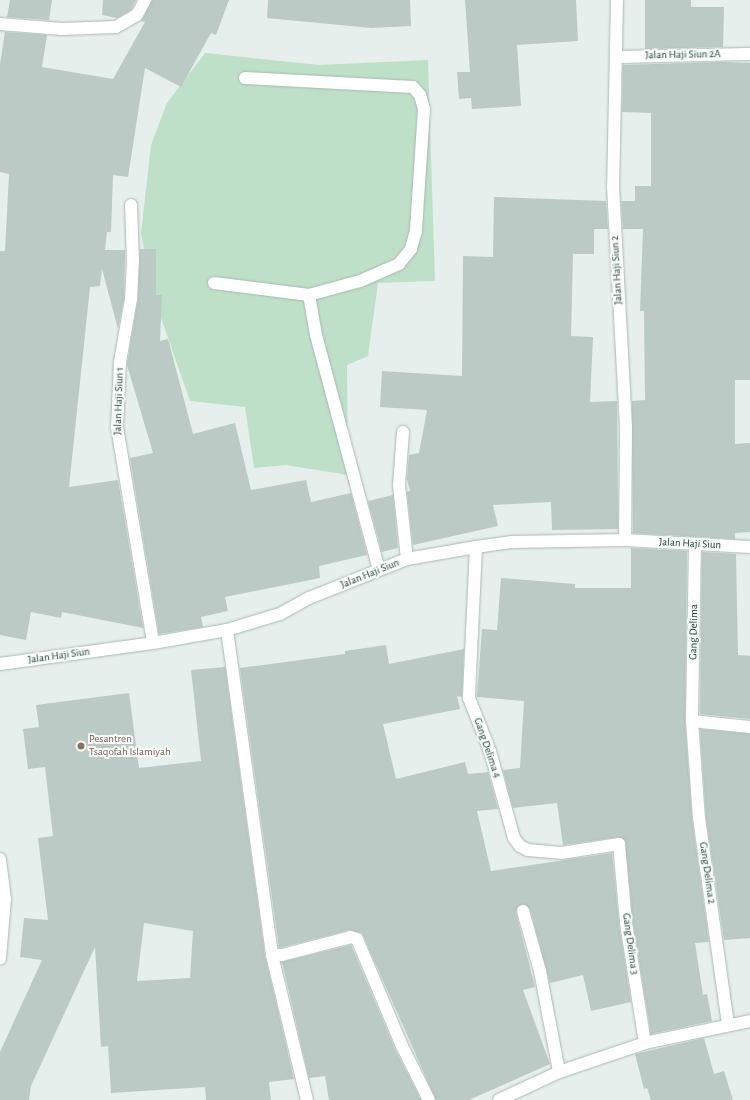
<!DOCTYPE html>
<style>
body{margin:0}
#map{position:relative;width:750px;height:1100px;overflow:hidden;background:#e6efeb;font-family:"Alegreya Sans",sans-serif}
div>[style]{position:absolute}
.green>*{inset:0;background:#bfe0c8}
.building>*{inset:0;background:#bbcac4}
.roads{filter:drop-shadow(0 0 1px #a8b8b2) drop-shadow(0 0 1px #a8b8b2)}
.minor>*{height:12px;margin:-6px;padding:0 6px;transform-origin:6px;border-radius:6px;background:#fff}
.dots>*{width:11px;height:11px;translate:-50% -50%;box-sizing:border-box;border:2px solid #f7fbf9;border-radius:50%}
span{translate:-50% -50%;white-space:nowrap;text-align:center;line-height:1.15;-webkit-text-stroke:4px #f7fbf9;paint-order:stroke}
.street-label{font-size:11px;color:#24423a}
.education-label{font-size:11px;color:#785e54}
.left{translate:0 -50%;text-align:left}
</style>
<div id="map">
<div class="green">
<i style="clip-path:polygon(205px 53px,319px 65px,428px 60px,435px 281px,378px 283px,368px 356px,347px 365px,348px 475px,286px 465px,254px 468px,245px 407px,190px 401px,154px 298px,141px 234px,151px 145px,167px 103px)"></i>
</div>
<div class="building">
<i style="clip-path:polygon(10px 0,52px 0,49px 20px,7px 17px)"></i>
<i style="clip-path:polygon(103px 0,136px 0,131px 10px,117px 18px,102px 15px)"></i>
<i style="clip-path:polygon(152px 0,229px 0,216px 35px,211px 33px,181px 87px,145px 68px,128px 177px,113px 175px,111px 232px,107px 232px,105px 250px,125px 250px,124px 298px,118px 329px,102px 269px,100px 286px,90px 287px,69px 487px,118px 480px,143px 628px,62px 612px,61px 618px,31px 612px,26px 640px,0 635px,0 251px,5px 251px,9px 174px,0 172px,0 64px,5px 32px,47px 35px,42px 67px,113px 79px,145px 22px,141px 21px)"></i>
<i style="clip-path:polygon(268px 0,410px 0,411px 26px,371px 28px,267px 18px)"></i>
<i style="clip-path:polygon(465px 0,576px 0,578px 41px,517px 45px,521px 106px,472px 109px,471px 98px,459px 99px,457px 72px,470px 72px)"></i>
<i style="clip-path:polygon(645px 0,691px 0,691px 7px,724px 7px,723px 47px,645px 49px)"></i>
<i style="clip-path:polygon(723px 62px,750px 63px,750px 380px,735px 380px,735px 444px,750px 443px,750px 532px,735px 533px,735px 539px,633px 533px,632px 401px,645px 400px,644px 311px,640px 311px,643px 229px,623px 229px,621px 201px,635px 201px,635px 186px,651px 186px,651px 113px,622px 112px,623px 65px)"></i>
<i style="clip-path:polygon(494px 197px,606px 201px,608px 229px,594px 229px,594px 254px,573px 254px,571px 336px,593px 337px,590px 402px,617px 401px,618px 529px,552px 530px,551px 502px,493px 505px,498px 526px,413px 545px,407px 492px,410px 491px,407px 479px,409px 455px,419px 453px,427px 410px,380px 407px,382px 371px,462px 376px,463px 256px,493px 257px)"></i>
<i style="clip-path:polygon(140px 249px,156px 249px,156px 295px,162px 295px,160px 341px,168px 339px,193px 434px,235px 423px,251px 490px,306px 480px,311px 502px,351px 493px,367px 555px,319px 566px,320px 578px,225px 597px,228px 611px,201px 617px,203px 627px,159px 634px,130px 458px,153px 453px,127px 365px,138px 299px)"></i>
<i style="clip-path:polygon(393px 495px,398px 548px,382px 552px,368px 501px)"></i>
<i style="clip-path:polygon(631px 548px,687px 551px,685px 722px,692px 819px,709px 942px,695px 943px,703px 995px,707px 994px,712px 1021px,651px 1034px,633px 922px,625px 840px,618px 837px,563px 845px,557px 803px,513px 808px,503px 770px,520px 768px,524px 701px,477px 697px,482px 629px,497px 630px,501px 578px,575px 584px,575px 588px,631px 588px)"></i>
<i style="clip-path:polygon(702px 552px,736px 554px,738px 655px,750px 656px,750px 719px,700px 714px)"></i>
<i style="clip-path:polygon(386px 645px,389px 664px,464px 649px,462px 697px,457px 696px,460px 709px,383px 724px,396px 779px,465px 762px,468px 774px,488px 772px,498px 809px,477px 811px,491px 871px,612px 853px,619px 924px,631px 1002px,591px 1011px,583px 975px,550px 983px,530px 909px,525px 904px,518px 906px,516px 913px,535px 987px,523px 990px,550px 1064px,469px 1100px,436px 1100px,362px 933px,349px 930px,279px 948px,240px 668px,345px 654px,345px 651px)"></i>
<i style="clip-path:polygon(evenodd,225px 667px,265px 956px,294px 1079px,269px 1082px,271px 1100px,206px 1100px,205px 1087px,111px 1093px,108px 1046px,101px 1047px,95px 947px,31px 1086px,29px 1100px,0 1100px,0 1052px,42px 960px,20px 957px,24px 918px,48px 920px,38px 838px,53px 836px,45px 767px,28px 769px,23px 729px,39px 727px,36px 705px,129px 693px,139px 768px,201px 761px,191px 670px,225px 667px,144px 923px,193px 931px,190px 978px,137px 981px,144px 923px)"></i>
<i style="clip-path:polygon(700px 729px,750px 734px,750px 938px,724px 940px,706px 817px)"></i>
<i style="clip-path:polygon(351px 945px,395px 1049px,421px 1100px,329px 1100px,325px 1076px,309px 1078px,282px 962px)"></i>
<i style="clip-path:polygon(704px 1038px,714px 1074px,724px 1071px,733px 1100px,651px 1100px,647px 1088px,644px 1089px,635px 1054px)"></i>
</div>
<div class="roads">
<div class="minor">
<i style="left:617px;top:0;width:187px;rotate:91.2deg"></i>
<i style="left:613px;top:187px;width:242px;rotate:86.9deg"></i>
<i style="left:626px;top:429px;width:111px;rotate:90.5deg"></i>
<i style="left:0;top:24px;width:62px;rotate:4.6deg"></i>
<i style="left:62px;top:29px;width:54px;rotate:-2.1deg"></i>
<i style="left:116px;top:27px;width:24px;rotate:-30deg"></i>
<i style="left:137px;top:15px;width:17px;rotate:-62deg"></i>
<i style="left:616px;top:57px;width:134px;rotate:-1.3deg"></i>
<i style="left:245px;top:78px;width:168px;rotate:3.1deg"></i>
<i style="left:413px;top:87px;width:11px;rotate:49deg"></i>
<i style="left:420px;top:95px;width:15px;rotate:74deg"></i>
<i style="left:424px;top:109px;width:122px;rotate:93.8deg"></i>
<i style="left:416px;top:231px;width:19px;rotate:106deg"></i>
<i style="left:411px;top:249px;width:19px;rotate:129deg"></i>
<i style="left:399px;top:264px;width:43px;rotate:156.4deg"></i>
<i style="left:360px;top:281px;width:53px;rotate:164.6deg"></i>
<i style="left:309px;top:295px;width:41px;rotate:80.1deg"></i>
<i style="left:316px;top:335px;width:243px;rotate:75deg"></i>
<i style="left:131px;top:205px;width:56px;rotate:88deg"></i>
<i style="left:133px;top:261px;width:38px;rotate:93deg"></i>
<i style="left:131px;top:299px;width:64px;rotate:99.9deg"></i>
<i style="left:120px;top:362px;width:65px;rotate:92.6deg"></i>
<i style="left:117px;top:427px;width:219px;rotate:80.5deg"></i>
<i style="left:214px;top:283px;width:96px;rotate:7.2deg"></i>
<i style="left:403px;top:432px;width:53px;rotate:94.3deg"></i>
<i style="left:399px;top:485px;width:74px;rotate:83.8deg"></i>
<i style="left:695px;top:544px;width:177px;rotate:91deg"></i>
<i style="left:692px;top:721px;width:97px;rotate:85.9deg"></i>
<i style="left:699px;top:818px;width:209px;rotate:82deg"></i>
<i style="left:476px;top:547px;width:151px;rotate:92.7deg"></i>
<i style="left:469px;top:698px;width:57px;rotate:68.4deg"></i>
<i style="left:490px;top:751px;width:90px;rotate:74.6deg"></i>
<i style="left:514px;top:838px;width:10px;rotate:53deg"></i>
<i style="left:520px;top:846px;width:9px;rotate:27deg"></i>
<i style="left:528px;top:850px;width:33px;rotate:5deg"></i>
<i style="left:561px;top:853px;width:59px;rotate:-8.8deg"></i>
<i style="left:619px;top:844px;width:79px;rotate:84.9deg"></i>
<i style="left:626px;top:923px;width:121px;rotate:81deg"></i>
<i style="left:227px;top:630px;width:328px;rotate:82.1deg"></i>
<i style="left:0;top:664px;width:154px;rotate:-7.8deg"></i>
<i style="left:153px;top:643px;width:75px;rotate:-10deg"></i>
<i style="left:227px;top:630px;width:55px;rotate:-16.8deg"></i>
<i style="left:280px;top:614px;width:33px;rotate:-29deg"></i>
<i style="left:309px;top:598px;width:105px;rotate:-21.7deg"></i>
<i style="left:407px;top:559px;width:70px;rotate:-9.9deg"></i>
<i style="left:476px;top:547px;width:35px;rotate:-8deg"></i>
<i style="left:511px;top:542px;width:114px;rotate:-1deg"></i>
<i style="left:625px;top:540px;width:125px;rotate:3.2deg"></i>
<i style="left:692px;top:721px;width:58px;rotate:5.9deg"></i>
<i style="left:0;top:859px;width:40px;rotate:82.9deg"></i>
<i style="left:5px;top:899px;width:60px;rotate:94.8deg"></i>
<i style="left:523px;top:911px;width:62px;rotate:74.2deg"></i>
<i style="left:540px;top:971px;width:103px;rotate:79.3deg"></i>
<i style="left:307px;top:1100px;width:149px;rotate:-103.6deg"></i>
<i style="left:272px;top:955px;width:10px"></i>
<i style="left:282px;top:955px;width:71px;rotate:-14.6deg"></i>
<i style="left:351px;top:937px;width:6px;rotate:18deg"></i>
<i style="left:357px;top:939px;width:116px;rotate:67.2deg"></i>
<i style="left:402px;top:1046px;width:60px;rotate:63.4deg"></i>
<i style="left:499px;top:1100px;width:66px;rotate:-25deg"></i>
<i style="left:559px;top:1072px;width:91px;rotate:-18.6deg"></i>
<i style="left:645px;top:1043px;width:107px;rotate:-11.8deg"></i>
</div>
</div>
<div class="dots">
<i style="left:81px;top:746px;background:#8d6e63"></i>
</div>
<div class="street-label">
<span style="left:683px;top:55px;rotate:-1deg">Jalan Haji Siun 2A</span>
<span style="left:617px;top:270px;rotate:-93deg">Jalan Haji Siun 2</span>
<span style="left:119px;top:401px;rotate:-88deg">Jalan Haji Siun 1</span>
<span style="left:690px;top:544px;rotate:3deg">Jalan Haji Siun</span>
<span style="left:370px;top:574px;rotate:-22deg">Jalan Haji Siun</span>
<span style="left:694px;top:632px;rotate:-89deg">Gang Delima</span>
<span style="left:59px;top:656px;rotate:-8deg">Jalan Haji Siun</span>
<span style="left:487px;top:748px;rotate:71deg">Gang Delima 4</span>
<span style="left:707px;top:873px;rotate:82deg">Gang Delima 2</span>
<span style="left:630px;top:944px;rotate:82deg">Gang Delima 3</span>
</div>
<div class="education-label">
<span class="left" style="left:89px;top:746px">Pesantren<br>Tsaqofah Islamiyah</span>
</div>
</div>
